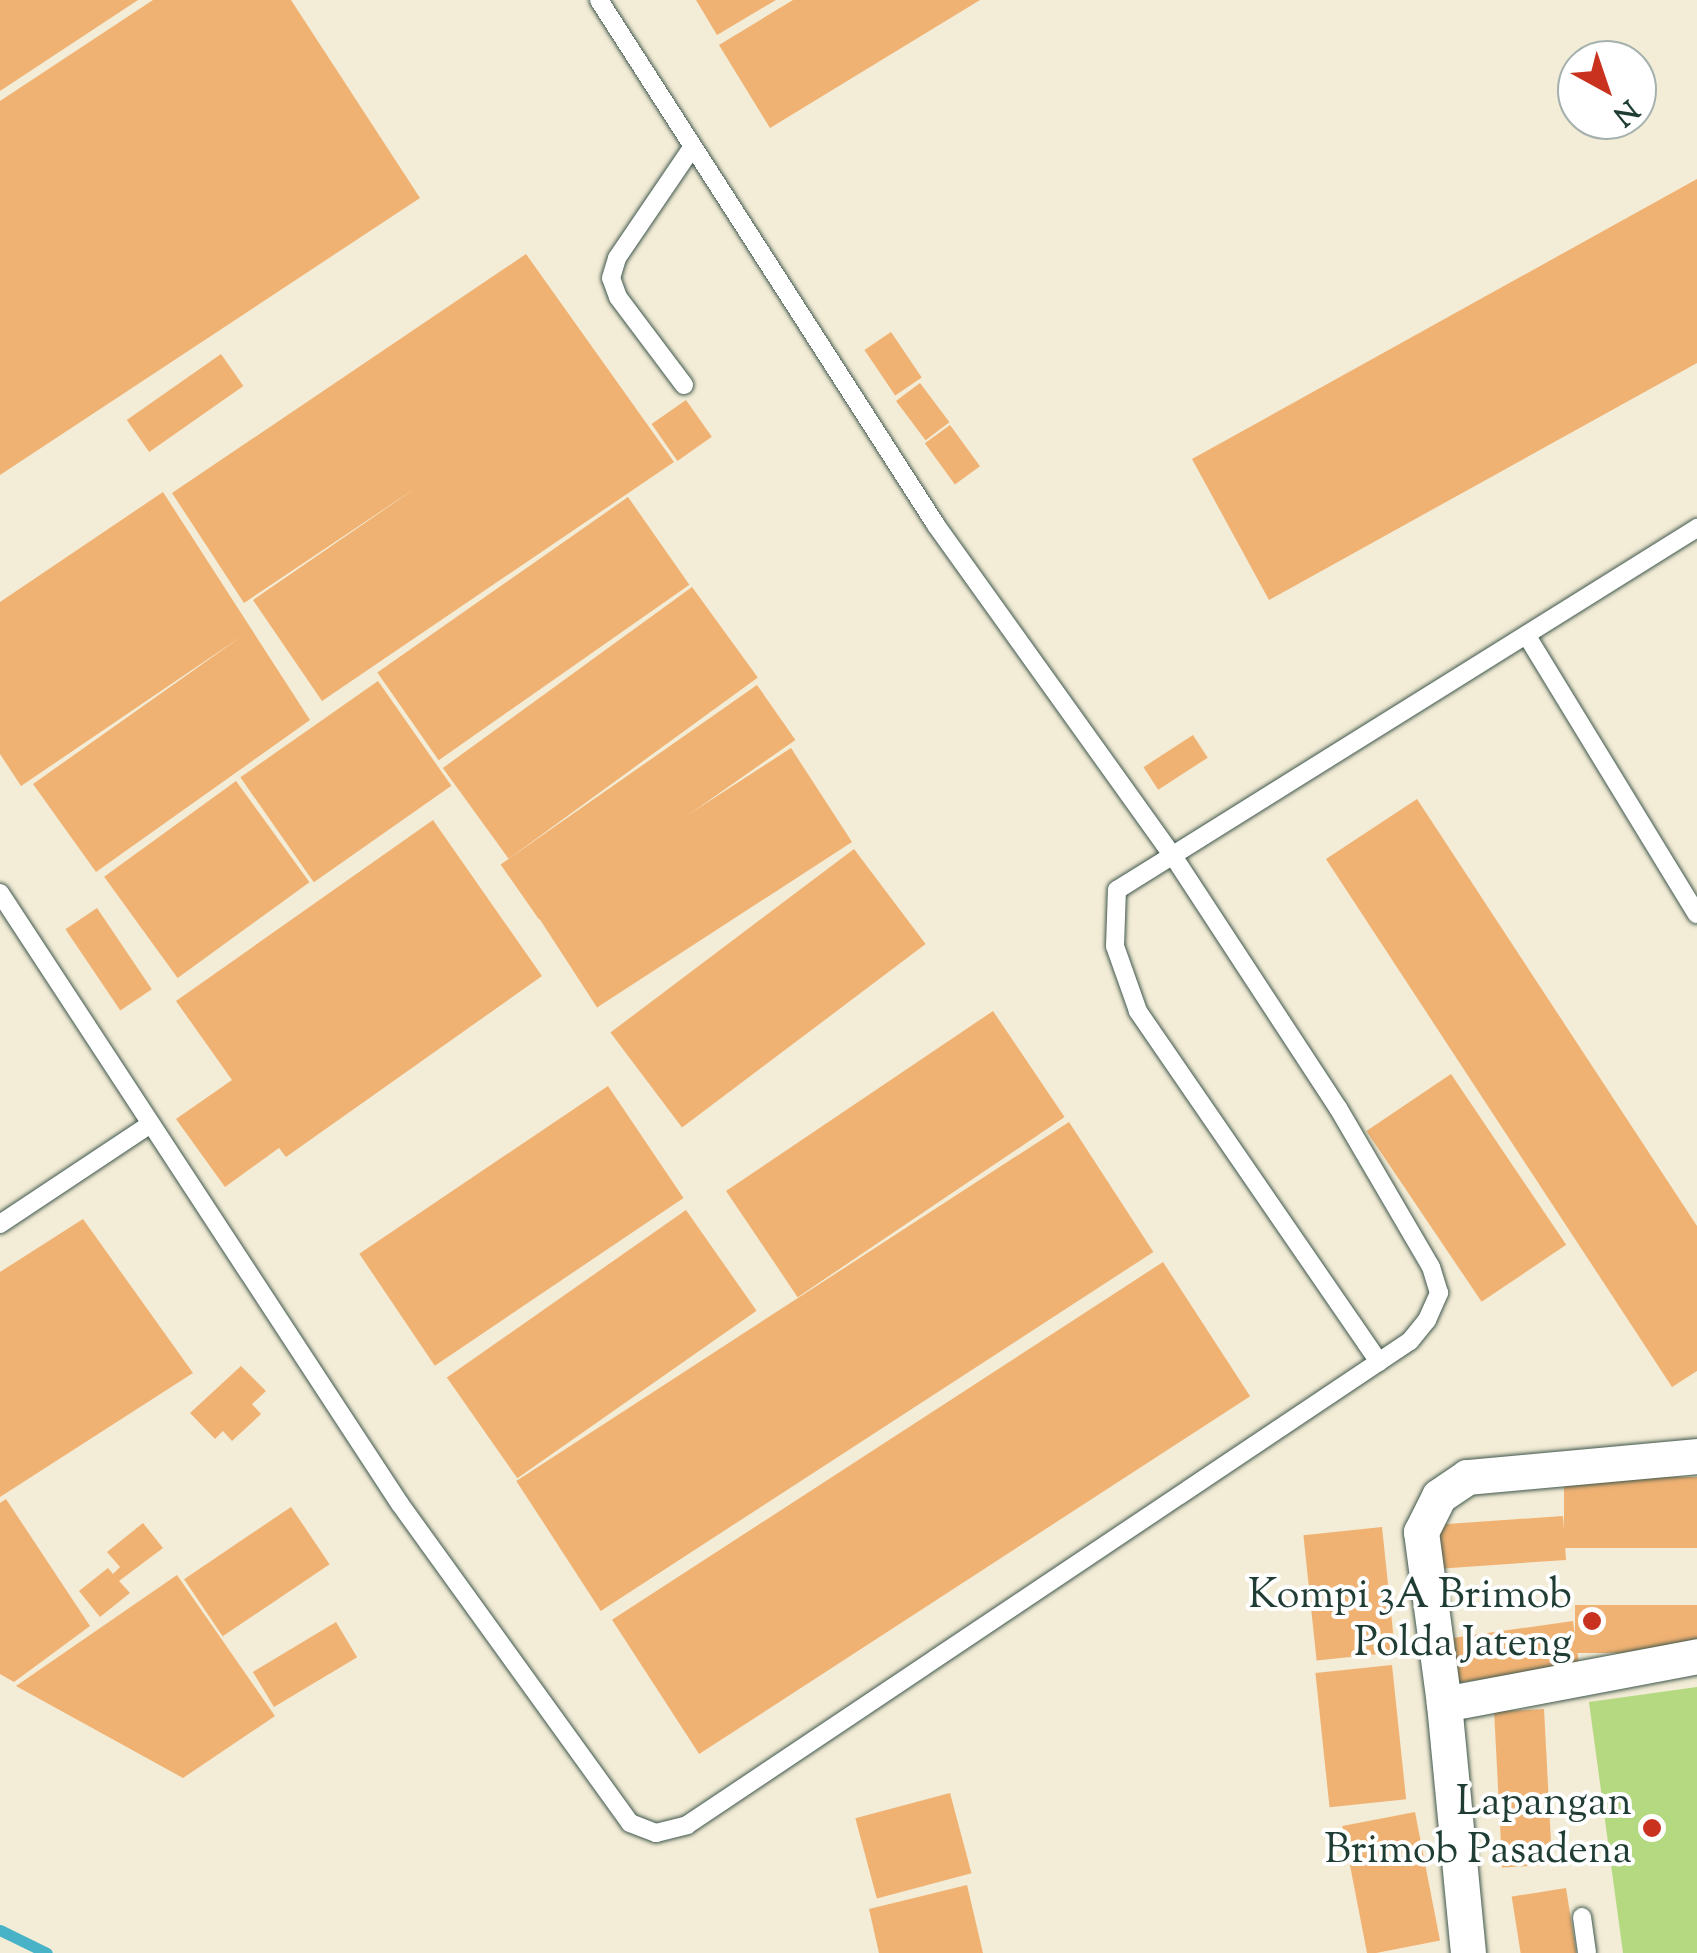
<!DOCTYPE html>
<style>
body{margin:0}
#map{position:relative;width:1697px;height:1953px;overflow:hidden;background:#f3ecd6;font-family:"Sorts Mill Goudy",serif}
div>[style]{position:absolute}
.green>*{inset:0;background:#b4d981}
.stream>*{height:11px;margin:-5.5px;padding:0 5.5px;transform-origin:5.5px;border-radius:5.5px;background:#48b3c6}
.building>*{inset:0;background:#f0b273;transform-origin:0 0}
.roads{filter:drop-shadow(0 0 2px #3f574c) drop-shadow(0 0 2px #3f574c)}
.lane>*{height:18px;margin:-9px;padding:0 9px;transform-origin:9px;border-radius:9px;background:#fff}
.street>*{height:35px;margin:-17.5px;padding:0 17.5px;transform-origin:17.5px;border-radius:17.5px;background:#fff}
.dots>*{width:28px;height:28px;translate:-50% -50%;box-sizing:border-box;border:5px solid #fff;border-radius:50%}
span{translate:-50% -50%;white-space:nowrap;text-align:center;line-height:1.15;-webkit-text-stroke:8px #fff;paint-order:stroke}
.poi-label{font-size:42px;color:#1f3d34}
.right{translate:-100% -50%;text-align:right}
.north{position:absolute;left:1557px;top:40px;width:100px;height:100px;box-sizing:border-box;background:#fff;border:2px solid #a5b1ae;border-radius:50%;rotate:140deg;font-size:28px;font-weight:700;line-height:40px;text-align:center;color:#1f3d34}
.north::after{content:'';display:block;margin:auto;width:35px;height:45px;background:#c8321e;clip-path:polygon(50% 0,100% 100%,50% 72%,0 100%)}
</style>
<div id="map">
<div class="green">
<i style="clip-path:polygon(1697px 1687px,1697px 1953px,1623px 1953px,1589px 1702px)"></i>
</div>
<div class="stream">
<i style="left:0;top:1930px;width:52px;rotate:26.1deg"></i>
</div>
<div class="building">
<i style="clip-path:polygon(0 0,138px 0,0 91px)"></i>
<i style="clip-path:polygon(153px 0,291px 0,420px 198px,0 475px,0 101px)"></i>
<i style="clip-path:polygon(696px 0,776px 0,717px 35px)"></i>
<i style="clip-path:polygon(793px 0,980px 0,770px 128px,719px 45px)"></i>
<i style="clip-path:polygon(1697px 179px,1697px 363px,1269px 600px,1192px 459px)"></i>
<i style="clip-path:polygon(526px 254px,674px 462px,322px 701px,253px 600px,420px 485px,244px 603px,172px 493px)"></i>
<i style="left:891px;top:332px;width:55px;height:32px;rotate:56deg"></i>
<i style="left:221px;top:354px;width:39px;height:115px;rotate:55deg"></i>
<i style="left:920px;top:383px;width:49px;height:30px;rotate:53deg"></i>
<i style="left:686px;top:400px;width:45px;height:42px;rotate:55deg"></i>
<i style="left:950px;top:425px;width:51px;height:31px;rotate:54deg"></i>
<i style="clip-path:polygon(163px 492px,310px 720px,96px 872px,33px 784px,242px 636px,21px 786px,0 754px,0 602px)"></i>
<i style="left:628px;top:497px;width:107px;height:306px;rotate:55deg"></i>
<i style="left:692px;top:587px;width:112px;height:308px;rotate:54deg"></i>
<i style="left:378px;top:681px;width:128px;height:168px;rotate:55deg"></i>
<i style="left:757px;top:685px;width:67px;height:313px;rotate:55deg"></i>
<i style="left:1193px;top:735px;width:27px;height:59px;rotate:57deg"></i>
<i style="left:791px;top:748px;width:112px;height:304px;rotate:57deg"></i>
<i style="left:236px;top:781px;width:125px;height:163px;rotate:54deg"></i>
<i style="clip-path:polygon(1417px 799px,1697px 1226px,1697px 1371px,1672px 1387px,1326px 859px)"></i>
<i style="clip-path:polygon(433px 820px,542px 976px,286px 1157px,279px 1148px,225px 1187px,176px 1119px,232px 1080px,176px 1001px)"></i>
<i style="left:854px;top:849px;width:119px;height:305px;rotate:53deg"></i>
<i style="left:97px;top:908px;width:98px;height:38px;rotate:56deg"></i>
<i style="left:993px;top:1011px;width:128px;height:322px;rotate:56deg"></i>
<i style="left:1451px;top:1074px;width:206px;height:102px;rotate:56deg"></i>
<i style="left:608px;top:1086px;width:135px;height:300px;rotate:56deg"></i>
<i style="left:1069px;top:1122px;width:155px;height:659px;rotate:57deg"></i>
<i style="left:686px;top:1210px;width:123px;height:292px;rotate:55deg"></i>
<i style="clip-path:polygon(83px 1219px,193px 1373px,0 1497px,0 1272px)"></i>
<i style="left:1163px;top:1262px;width:160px;height:657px;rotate:57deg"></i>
<i style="clip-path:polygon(241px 1366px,266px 1391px,252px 1404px,261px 1414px,232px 1441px,223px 1431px,215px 1439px,190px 1413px)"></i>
<i style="left:1697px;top:1477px;width:71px;height:133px;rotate:90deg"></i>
<i style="clip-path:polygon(6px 1499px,90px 1626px,14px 1682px,0 1674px,0 1503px)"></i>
<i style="left:291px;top:1507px;width:69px;height:129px;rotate:56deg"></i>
<i style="left:1563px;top:1516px;width:44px;height:134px;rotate:86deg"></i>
<i style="clip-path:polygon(143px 1523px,163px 1548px,119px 1581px,130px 1593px,100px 1617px,79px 1591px,108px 1568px,113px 1574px,120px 1567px,107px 1552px)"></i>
<i style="left:1382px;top:1527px;width:126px;height:79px;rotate:84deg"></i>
<i style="clip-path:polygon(177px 1575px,275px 1716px,183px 1778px,16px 1686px)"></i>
<i style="left:1697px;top:1605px;width:48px;height:122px;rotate:90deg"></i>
<i style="left:1573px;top:1621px;width:45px;height:134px;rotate:82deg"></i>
<i style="left:336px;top:1622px;width:41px;height:97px;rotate:59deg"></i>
<i style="left:1392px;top:1665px;width:135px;height:77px;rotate:84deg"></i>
<i style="left:1544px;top:1709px;width:156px;height:50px;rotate:87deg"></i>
<i style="left:950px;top:1793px;width:83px;height:98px;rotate:75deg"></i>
<i style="left:1415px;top:1812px;width:131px;height:74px;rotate:79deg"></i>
<i style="clip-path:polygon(967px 1885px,983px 1953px,879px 1953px,869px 1909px)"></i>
<i style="left:1566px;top:1888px;width:66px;height:55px;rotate:81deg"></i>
</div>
<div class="roads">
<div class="lane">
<i style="left:684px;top:385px;width:110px;rotate:-126.9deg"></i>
<i style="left:618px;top:297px;width:20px;rotate:-110deg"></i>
<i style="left:611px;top:278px;width:21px;rotate:-73deg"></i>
<i style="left:617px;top:258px;width:135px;rotate:-55.8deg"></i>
<i style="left:1527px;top:636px;width:326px;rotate:58.6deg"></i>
<i style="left:0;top:893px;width:730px;rotate:56.79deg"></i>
<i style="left:400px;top:1504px;width:393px;rotate:54.2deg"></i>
<i style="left:630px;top:1823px;width:28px;rotate:21deg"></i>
<i style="left:656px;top:1833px;width:32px;rotate:-14deg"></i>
<i style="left:687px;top:1825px;width:870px;rotate:-33.8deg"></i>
<i style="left:1410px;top:1341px;width:27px;rotate:-51deg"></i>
<i style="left:1427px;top:1320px;width:30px;rotate:-66deg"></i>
<i style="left:1439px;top:1293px;width:27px;rotate:-107deg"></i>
<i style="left:1431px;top:1267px;width:184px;rotate:-120.3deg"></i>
<i style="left:1338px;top:1108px;width:298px;rotate:-123.2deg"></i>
<i style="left:1175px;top:859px;width:411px;rotate:-125.6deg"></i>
<i style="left:936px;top:525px;width:624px;rotate:-122.7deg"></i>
<i style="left:0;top:1224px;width:179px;rotate:-33.6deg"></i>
<i style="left:1379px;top:1362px;width:426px;rotate:-124.5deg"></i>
<i style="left:1138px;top:1011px;width:69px;rotate:-109.5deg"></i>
<i style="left:1115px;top:946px;width:56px;rotate:-88deg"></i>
<i style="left:1117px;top:890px;width:684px;rotate:-31.97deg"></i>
<i style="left:1582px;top:1917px;width:36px;rotate:82deg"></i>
</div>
<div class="street">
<i style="left:1444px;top:1704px;width:174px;rotate:-97.6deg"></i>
<i style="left:1421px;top:1532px;width:40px;rotate:-63.4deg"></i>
<i style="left:1439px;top:1496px;width:34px;rotate:-34deg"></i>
<i style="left:1467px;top:1477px;width:231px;rotate:-5.2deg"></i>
<i style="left:1468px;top:1953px;width:250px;rotate:-95.5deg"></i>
<i style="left:1444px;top:1704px;width:258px;rotate:-10.7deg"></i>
</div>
</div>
<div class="dots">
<i style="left:1592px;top:1621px;background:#c8321e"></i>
<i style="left:1652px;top:1828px;background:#c8321e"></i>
</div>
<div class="poi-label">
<span class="right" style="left:1572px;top:1621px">Kompi 3A Brimob<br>Polda Jateng</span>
<span class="right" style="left:1632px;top:1828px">Lapangan<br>Brimob Pasadena</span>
</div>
<div class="north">N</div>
</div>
